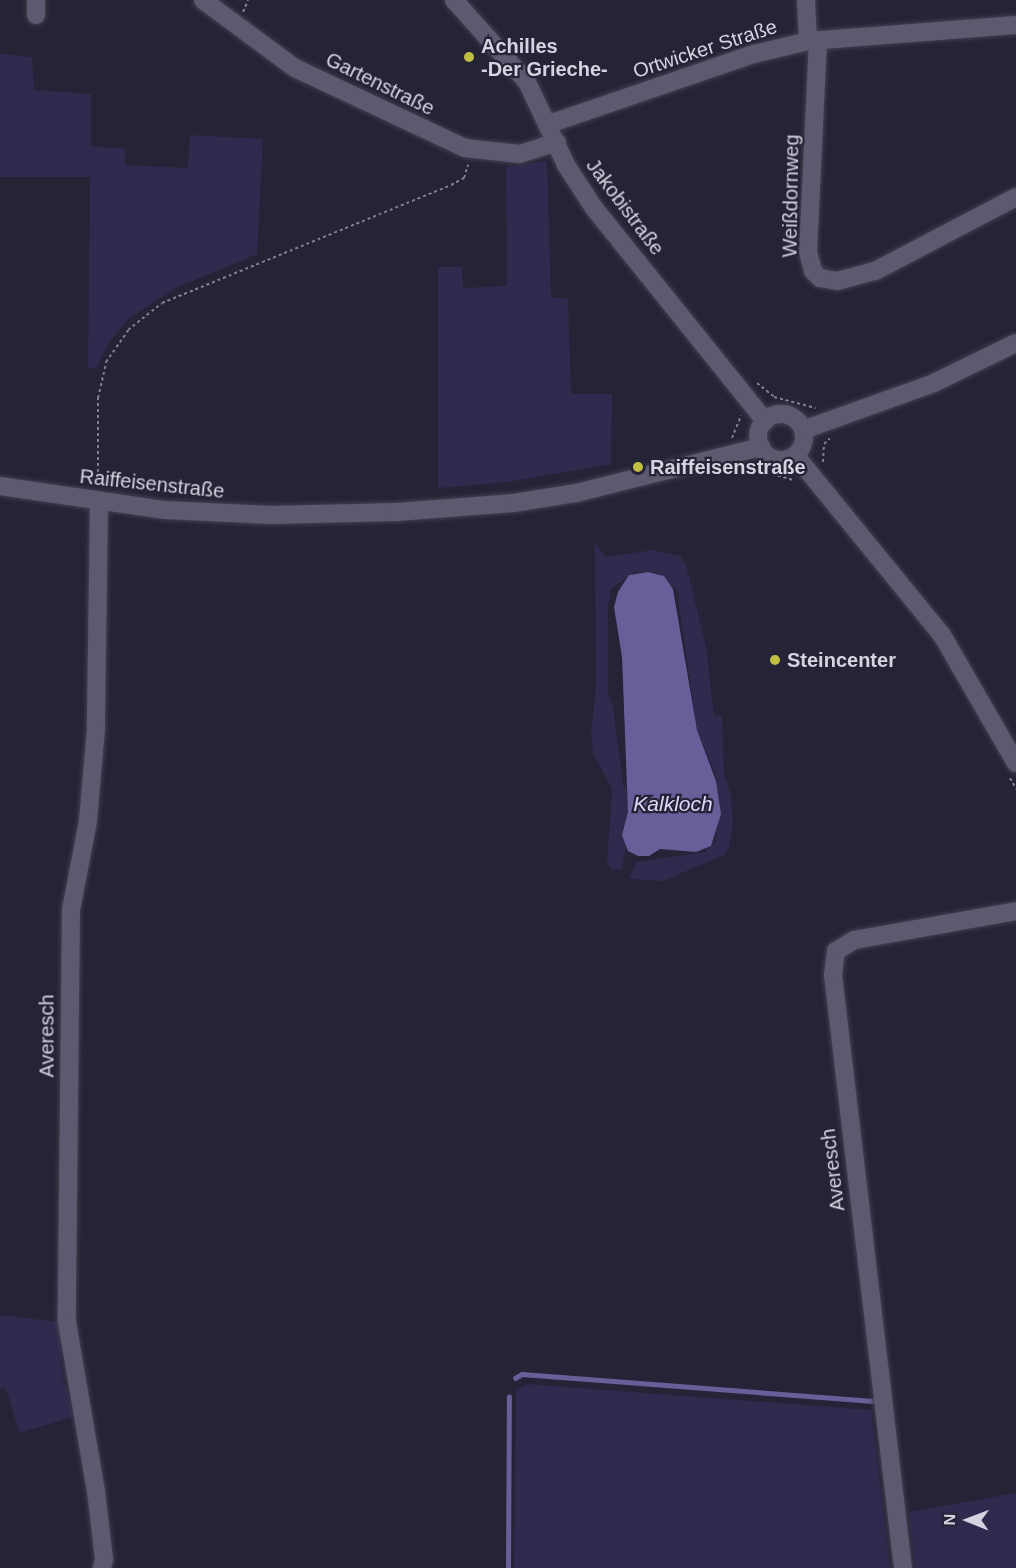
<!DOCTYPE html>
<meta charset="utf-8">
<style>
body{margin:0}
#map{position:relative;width:1016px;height:1568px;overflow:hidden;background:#252336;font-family:Helvetica,sans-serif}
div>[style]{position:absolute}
.green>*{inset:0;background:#2f2a4e}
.water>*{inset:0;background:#665f99}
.stream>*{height:4.5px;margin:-2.25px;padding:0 2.25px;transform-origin:2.25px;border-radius:2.25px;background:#665f99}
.path>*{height:2px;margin-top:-1px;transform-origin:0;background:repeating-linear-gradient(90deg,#807f8f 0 3px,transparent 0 6px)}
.roads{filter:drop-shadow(0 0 2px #424050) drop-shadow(0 0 2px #424050)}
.minor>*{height:18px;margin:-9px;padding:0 9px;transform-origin:9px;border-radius:9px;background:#5c5a70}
.minor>.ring{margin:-9px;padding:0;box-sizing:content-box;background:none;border:18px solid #5c5a70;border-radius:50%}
.dots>*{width:16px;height:16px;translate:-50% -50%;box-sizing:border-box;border:3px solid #252336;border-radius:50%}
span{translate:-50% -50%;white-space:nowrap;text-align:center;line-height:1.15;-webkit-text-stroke:4.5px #252336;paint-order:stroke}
.poi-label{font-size:20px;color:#d4d3e0;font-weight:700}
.left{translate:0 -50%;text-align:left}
.street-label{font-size:20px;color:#d4d3e0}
.water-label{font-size:21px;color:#dcd9fc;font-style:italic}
.north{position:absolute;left:938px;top:1490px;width:60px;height:60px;-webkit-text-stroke:4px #252336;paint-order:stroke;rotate:271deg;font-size:16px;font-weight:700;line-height:24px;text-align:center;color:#d4d3e0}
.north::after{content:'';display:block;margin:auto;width:21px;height:27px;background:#d4d3e0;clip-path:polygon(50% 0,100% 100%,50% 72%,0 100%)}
</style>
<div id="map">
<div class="green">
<i style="clip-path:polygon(0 54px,32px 57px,34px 90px,91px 94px,91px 146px,125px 149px,125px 165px,188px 168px,190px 135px,263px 139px,257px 254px,176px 288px,128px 319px,107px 345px,96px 369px,88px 368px,90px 177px,0 177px)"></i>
<i style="clip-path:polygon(547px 161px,551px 297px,568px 299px,571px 394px,612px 394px,611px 464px,508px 482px,438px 488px,438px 267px,462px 267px,463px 288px,507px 286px,506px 167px)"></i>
<i style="clip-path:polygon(595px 543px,606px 557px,653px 550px,680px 556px,686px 565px,706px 646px,714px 715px,722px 716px,724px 773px,731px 795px,733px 826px,729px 847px,724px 855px,663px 881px,629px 879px,636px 862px,705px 852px,716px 839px,720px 803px,715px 774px,697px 730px,677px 590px,656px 572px,635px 572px,611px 589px,608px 607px,608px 693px,613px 706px,623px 783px,633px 801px,622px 870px,612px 869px,607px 863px,612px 789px,593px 753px,591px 734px,596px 687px)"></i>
<i style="clip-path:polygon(0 1315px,59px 1322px,62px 1374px,73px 1417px,19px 1433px,6px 1388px,0 1389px)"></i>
<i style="clip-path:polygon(527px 1384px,871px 1410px,890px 1568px,514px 1568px,516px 1391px)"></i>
<i style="clip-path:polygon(1016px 1493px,1016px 1568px,915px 1568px,909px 1512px)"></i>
</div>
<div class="water">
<i style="clip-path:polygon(648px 572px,664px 576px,673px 589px,697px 730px,716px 781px,721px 814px,711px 846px,696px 852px,660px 849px,649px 856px,638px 856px,628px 851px,622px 835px,628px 812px,622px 657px,614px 607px,618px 592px,629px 575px)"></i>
</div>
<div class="stream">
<i style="left:515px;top:1378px;width:8px;rotate:-30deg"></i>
<i style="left:522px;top:1374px;width:352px;rotate:4.4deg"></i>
<i style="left:508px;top:1568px;width:171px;rotate:-89.7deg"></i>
</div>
<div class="path">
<i style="left:243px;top:12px;width:13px;rotate:-67deg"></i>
<i style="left:757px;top:383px;width:22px;rotate:39deg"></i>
<i style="left:774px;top:397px;width:43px;rotate:14.7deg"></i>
<i style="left:732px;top:438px;width:24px;rotate:-68deg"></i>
<i style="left:823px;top:462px;width:18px;rotate:-87deg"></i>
<i style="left:824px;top:444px;width:8px;rotate:-45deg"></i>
<i style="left:749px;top:467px;width:46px;rotate:16.5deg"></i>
<i style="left:98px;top:484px;width:86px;rotate:-90deg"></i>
<i style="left:98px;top:398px;width:37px;rotate:-77deg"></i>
<i style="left:106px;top:362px;width:39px;rotate:-55deg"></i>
<i style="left:128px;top:330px;width:43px;rotate:-38.5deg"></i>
<i style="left:162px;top:303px;width:312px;rotate:-22.2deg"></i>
<i style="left:451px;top:185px;width:15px;rotate:-28deg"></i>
<i style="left:464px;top:178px;width:14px;rotate:-73deg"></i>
<i style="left:1010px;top:778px;width:13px;rotate:61deg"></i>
</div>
<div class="roads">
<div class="minor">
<i style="left:203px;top:0;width:114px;rotate:36.5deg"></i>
<i style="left:295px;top:68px;width:188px;rotate:25.2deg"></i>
<i style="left:465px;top:148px;width:55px;rotate:6.2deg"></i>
<i style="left:520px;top:154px;width:39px;rotate:-18deg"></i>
<i style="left:454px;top:0;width:110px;rotate:48.3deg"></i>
<i style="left:527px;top:82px;width:92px;rotate:64.8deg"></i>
<i style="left:566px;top:165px;width:51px;rotate:56.9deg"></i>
<i style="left:594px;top:208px;width:273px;rotate:51.2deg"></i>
<i style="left:806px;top:0;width:41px;rotate:87.2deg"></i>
<i style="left:36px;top:15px;width:15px;rotate:-90deg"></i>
<i style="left:818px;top:40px;width:212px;rotate:92.7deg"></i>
<i style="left:808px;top:252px;width:20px;rotate:75deg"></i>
<i style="left:813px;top:271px;width:10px;rotate:45deg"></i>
<i style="left:820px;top:278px;width:17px;rotate:10deg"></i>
<i style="left:837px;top:281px;width:39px;rotate:-15deg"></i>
<i style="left:875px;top:271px;width:159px;rotate:-27.7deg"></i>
<i style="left:549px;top:124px;width:217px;rotate:-18.9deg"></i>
<i style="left:754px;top:54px;width:56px;rotate:-13.5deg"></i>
<i style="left:808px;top:41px;width:209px;rotate:-4.4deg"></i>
<i class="ring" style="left:758px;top:414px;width:28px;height:28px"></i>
<i style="left:803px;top:430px;width:139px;rotate:-19.7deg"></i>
<i style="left:934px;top:383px;width:91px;rotate:-26deg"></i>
<i style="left:795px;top:455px;width:232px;rotate:50.8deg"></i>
<i style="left:942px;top:635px;width:148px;rotate:60deg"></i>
<i style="left:0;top:486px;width:167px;rotate:8.3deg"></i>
<i style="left:165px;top:510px;width:106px;rotate:2.7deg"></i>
<i style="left:271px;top:515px;width:126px;rotate:-1.4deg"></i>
<i style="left:397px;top:512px;width:117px;rotate:-4.4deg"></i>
<i style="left:514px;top:503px;width:63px;rotate:-9.2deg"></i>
<i style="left:576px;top:493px;width:191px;rotate:-14deg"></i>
<i style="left:99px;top:502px;width:227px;rotate:90.8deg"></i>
<i style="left:96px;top:729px;width:92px;rotate:95deg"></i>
<i style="left:88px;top:821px;width:91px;rotate:100.8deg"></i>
<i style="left:71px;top:910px;width:412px;rotate:90.6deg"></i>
<i style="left:67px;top:1322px;width:171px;rotate:80.3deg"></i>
<i style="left:96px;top:1491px;width:68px;rotate:83.3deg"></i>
<i style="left:104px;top:1559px;width:9px;rotate:103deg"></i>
<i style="left:903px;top:1568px;width:597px;rotate:-96.73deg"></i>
<i style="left:833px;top:975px;width:24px;rotate:-83deg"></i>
<i style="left:836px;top:951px;width:21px;rotate:-31deg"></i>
<i style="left:854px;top:940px;width:165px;rotate:-10.1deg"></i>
</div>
</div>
<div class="dots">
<i style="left:469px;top:57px;background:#c0be41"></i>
<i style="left:638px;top:467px;background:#c0be41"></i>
<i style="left:775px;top:660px;background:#c0be41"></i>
</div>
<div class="poi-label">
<span class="left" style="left:481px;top:58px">Achilles<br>-Der Grieche-</span>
<span class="left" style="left:650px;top:467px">Raiffeisenstraße</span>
<span class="left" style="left:787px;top:660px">Steincenter</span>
</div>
<div class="street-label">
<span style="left:705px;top:49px;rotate:-18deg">Ortwicker Straße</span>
<span style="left:380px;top:84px;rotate:26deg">Gartenstraße</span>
<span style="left:791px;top:196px;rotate:-89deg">Weißdornweg</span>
<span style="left:625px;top:207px;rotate:53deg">Jakobistraße</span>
<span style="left:152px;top:484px;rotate:6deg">Raiffeisenstraße</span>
<span style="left:47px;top:1036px;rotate:-90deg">Averesch</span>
<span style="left:833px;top:1170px;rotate:-97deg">Averesch</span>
</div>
<div class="water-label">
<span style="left:673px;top:804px">Kalkloch</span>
</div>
<div class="north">N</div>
</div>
